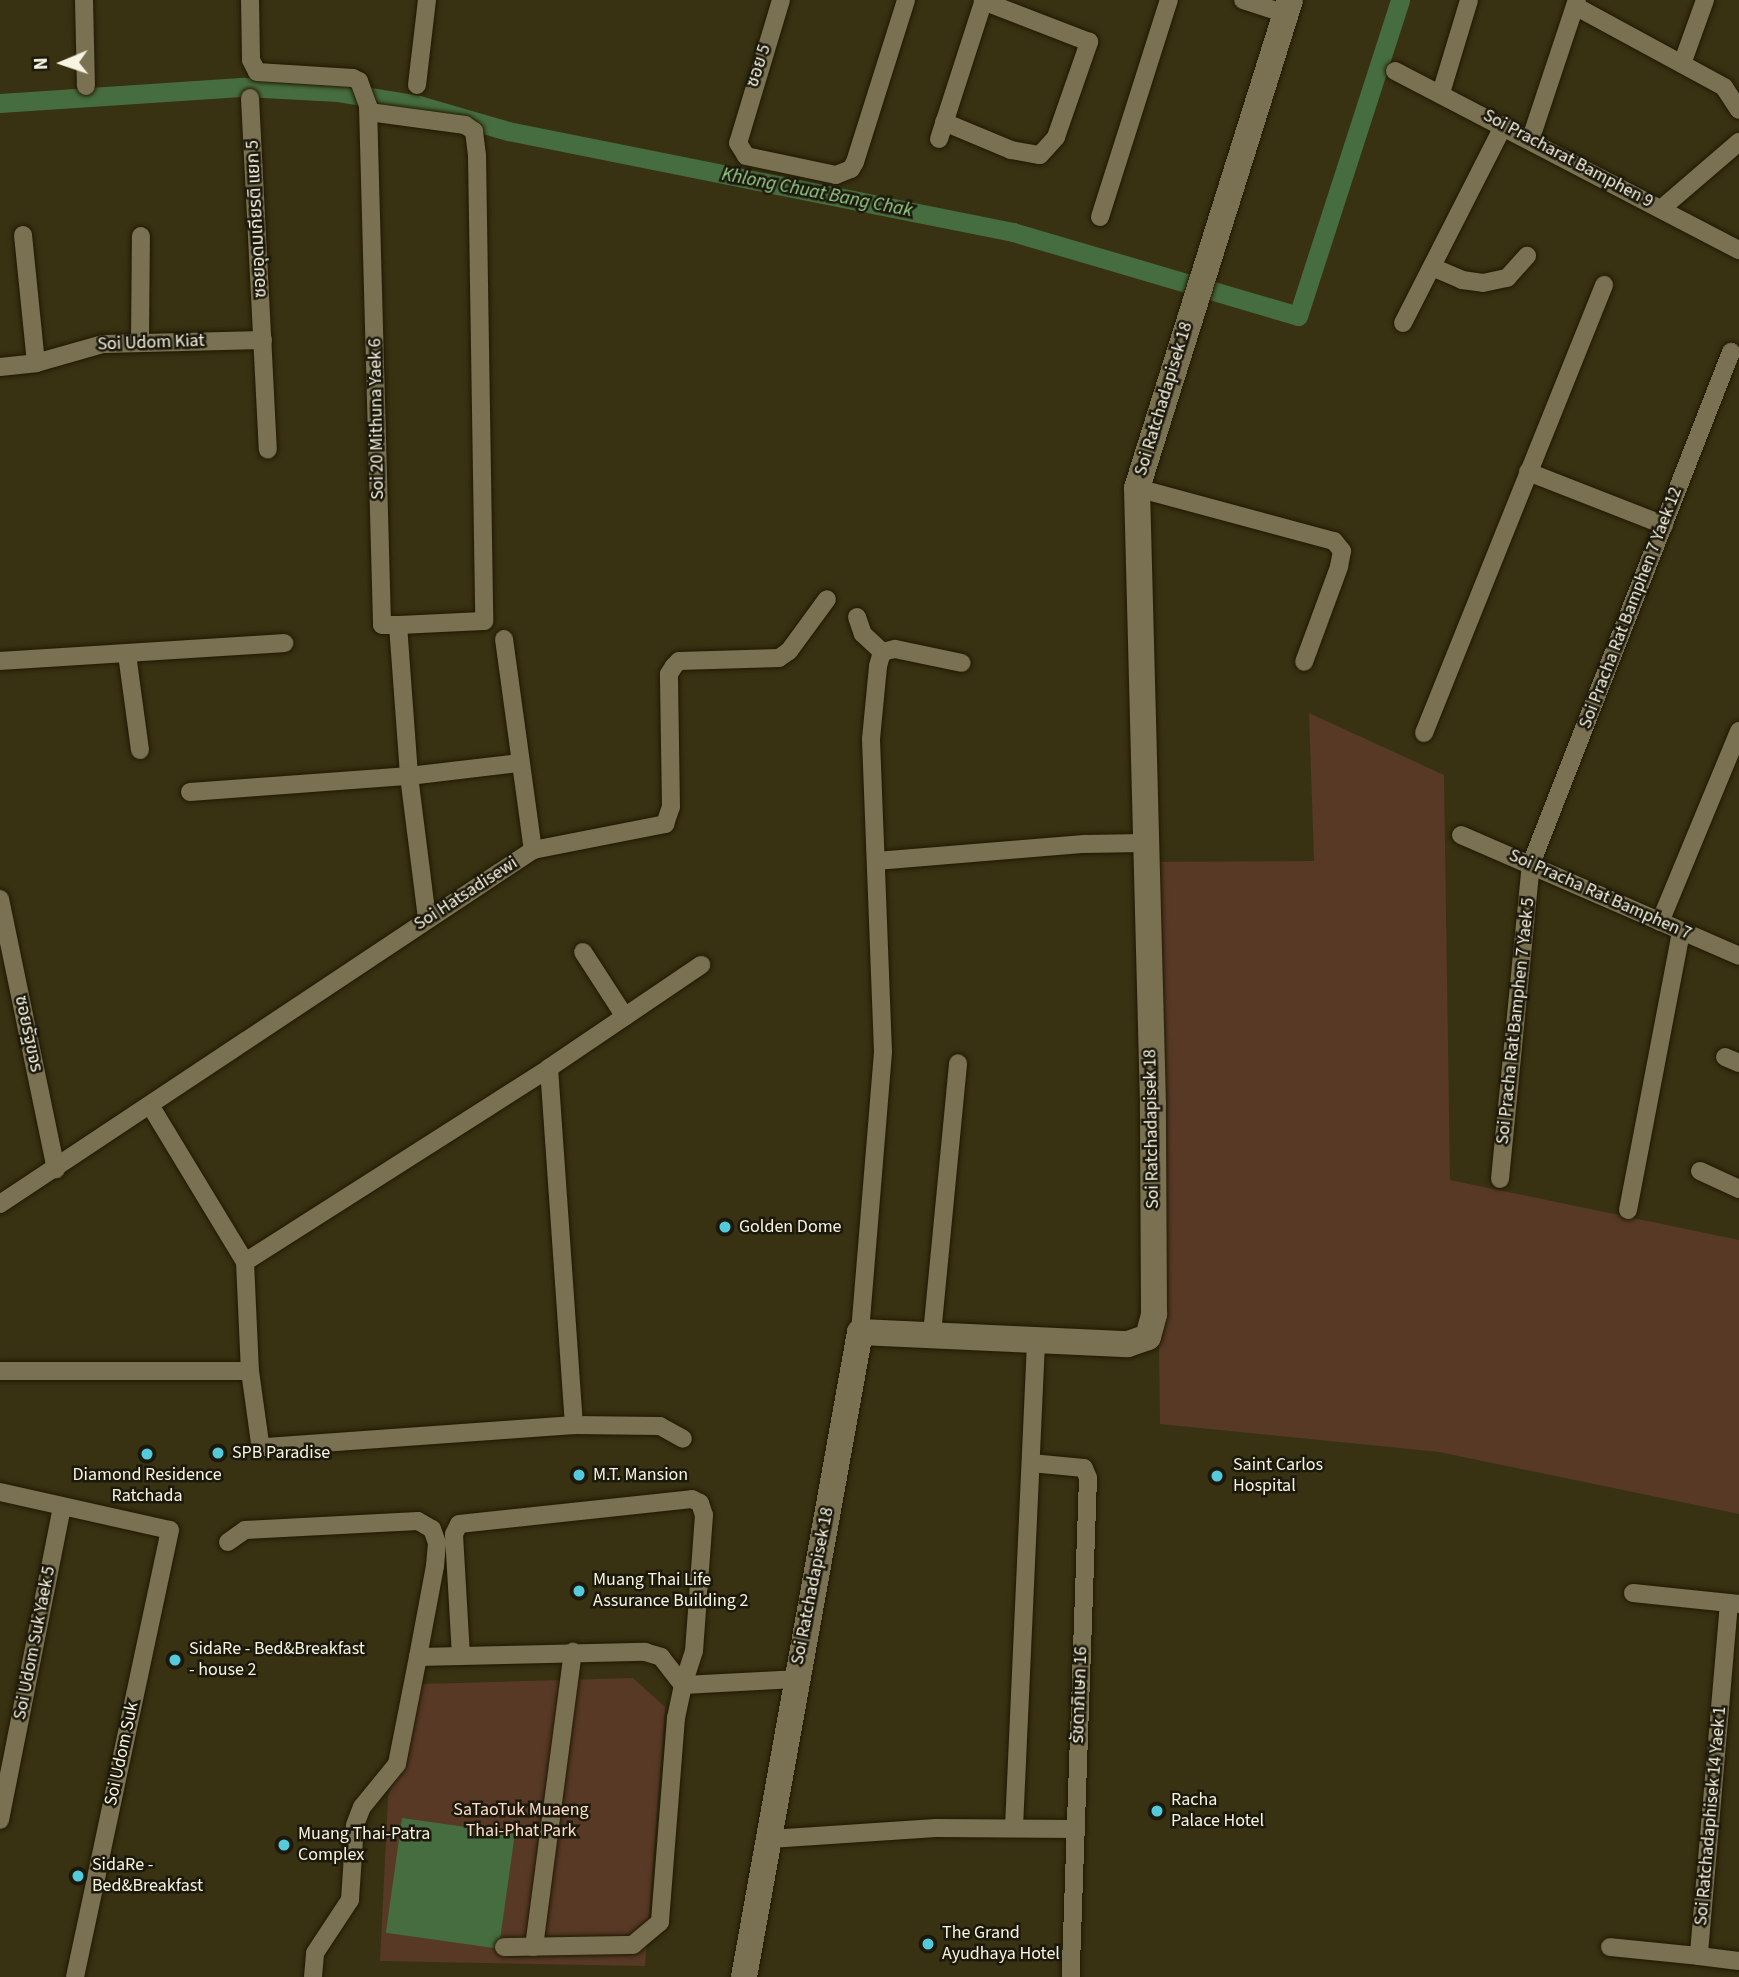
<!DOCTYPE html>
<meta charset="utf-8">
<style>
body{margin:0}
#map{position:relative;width:1739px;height:1977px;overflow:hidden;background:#383112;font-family:"Source Sans 3","Noto Sans Thai",sans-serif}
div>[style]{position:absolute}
.green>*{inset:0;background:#573926}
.water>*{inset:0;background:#466d3f;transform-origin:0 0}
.canal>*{height:19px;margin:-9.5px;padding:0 9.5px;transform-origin:9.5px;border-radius:9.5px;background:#466d3f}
.roads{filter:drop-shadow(0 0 2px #201900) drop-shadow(0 0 2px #201900)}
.street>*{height:18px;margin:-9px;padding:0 9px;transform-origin:9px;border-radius:9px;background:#797151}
.secondary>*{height:26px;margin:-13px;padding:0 13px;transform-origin:13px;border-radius:13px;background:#797151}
.dots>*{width:19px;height:19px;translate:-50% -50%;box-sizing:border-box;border:4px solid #1c190c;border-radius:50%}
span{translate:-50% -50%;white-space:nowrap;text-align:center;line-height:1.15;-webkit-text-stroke:5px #1c190c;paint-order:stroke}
.street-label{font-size:18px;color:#f8f4e2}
.poi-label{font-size:18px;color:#f8f4e2}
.left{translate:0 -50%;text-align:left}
.park-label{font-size:18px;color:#fcdbc8}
.water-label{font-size:19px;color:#99d48f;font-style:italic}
.north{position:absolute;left:28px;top:28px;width:70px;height:70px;-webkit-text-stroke:5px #1c190c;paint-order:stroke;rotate:268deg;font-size:19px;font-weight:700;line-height:28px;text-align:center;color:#f8f4e2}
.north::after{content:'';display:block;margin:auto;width:24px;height:32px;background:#f8f4e2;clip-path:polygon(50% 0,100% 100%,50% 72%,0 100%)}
</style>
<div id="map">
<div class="green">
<i style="clip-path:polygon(1309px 713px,1444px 775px,1450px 1180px,1739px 1240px,1739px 1514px,1439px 1452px,1160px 1424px,1153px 862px,1314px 861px)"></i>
<i style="clip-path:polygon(633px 1678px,665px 1707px,645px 1966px,380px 1961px,388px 1797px,421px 1684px)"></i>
</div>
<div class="water">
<i style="left:402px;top:1818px;width:114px;height:116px;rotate:8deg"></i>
</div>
<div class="canal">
<i style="left:0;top:103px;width:245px;rotate:-3.8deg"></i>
<i style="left:244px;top:87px;width:94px;rotate:3deg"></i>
<i style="left:338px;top:92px;width:82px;rotate:9.1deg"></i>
<i style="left:419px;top:105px;width:93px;rotate:16.3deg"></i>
<i style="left:508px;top:131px;width:515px;rotate:11.31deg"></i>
<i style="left:1013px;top:232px;width:297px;rotate:16.4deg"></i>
<i style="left:1298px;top:316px;width:332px;rotate:-72.1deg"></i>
</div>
<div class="roads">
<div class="street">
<i style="left:84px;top:0;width:86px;rotate:88.7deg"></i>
<i style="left:250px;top:0;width:60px;rotate:89deg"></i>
<i style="left:251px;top:60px;width:13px;rotate:63deg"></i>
<i style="left:257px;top:72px;width:96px;rotate:3.6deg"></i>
<i style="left:353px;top:78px;width:7px;rotate:27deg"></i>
<i style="left:359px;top:81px;width:27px;rotate:70deg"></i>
<i style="left:368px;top:106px;width:519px;rotate:88.45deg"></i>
<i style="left:382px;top:625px;width:16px"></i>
<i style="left:398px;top:625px;width:151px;rotate:85.8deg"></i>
<i style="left:409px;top:776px;width:143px;rotate:82.8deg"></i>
<i style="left:781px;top:0;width:149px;rotate:106.7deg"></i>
<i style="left:738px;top:143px;width:15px;rotate:58deg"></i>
<i style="left:746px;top:156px;width:92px;rotate:11.9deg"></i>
<i style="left:836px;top:175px;width:16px;rotate:-22deg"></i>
<i style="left:851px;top:169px;width:8px;rotate:-60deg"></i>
<i style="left:855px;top:162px;width:170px;rotate:-72.5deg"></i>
<i style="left:1243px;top:0;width:45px;rotate:18deg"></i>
<i style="left:1575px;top:6px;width:170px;rotate:28.5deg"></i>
<i style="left:1724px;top:87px;width:27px;rotate:57deg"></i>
<i style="left:1682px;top:64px;width:68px;rotate:-70.2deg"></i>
<i style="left:1395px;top:71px;width:388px;rotate:27.5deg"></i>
<i style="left:417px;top:85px;width:86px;rotate:-83.3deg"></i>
<i style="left:1441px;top:93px;width:97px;rotate:-73.2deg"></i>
<i style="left:250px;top:98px;width:352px;rotate:87.1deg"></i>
<i style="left:369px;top:112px;width:97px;rotate:7.7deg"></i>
<i style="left:465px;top:125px;width:11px;rotate:34deg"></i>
<i style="left:474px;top:131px;width:25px;rotate:83deg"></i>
<i style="left:477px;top:156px;width:465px;rotate:89.1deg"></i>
<i style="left:484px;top:621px;width:86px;rotate:177.3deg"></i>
<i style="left:944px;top:122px;width:73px;rotate:22.7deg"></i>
<i style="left:1011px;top:150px;width:29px;rotate:10deg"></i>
<i style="left:1040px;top:155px;width:24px;rotate:-48deg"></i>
<i style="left:1056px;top:137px;width:101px;rotate:-70.8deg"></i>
<i style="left:1089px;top:42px;width:114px;rotate:-158.9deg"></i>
<i style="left:1531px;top:138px;width:145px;rotate:-71.6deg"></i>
<i style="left:939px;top:139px;width:146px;rotate:-72.1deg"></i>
<i style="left:1661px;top:209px;width:103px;rotate:-40.7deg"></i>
<i style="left:1100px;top:217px;width:228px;rotate:-72.4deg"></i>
<i style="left:23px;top:235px;width:129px;rotate:84.2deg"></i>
<i style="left:1432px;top:267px;width:33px;rotate:23deg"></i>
<i style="left:1462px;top:280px;width:21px;rotate:8deg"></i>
<i style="left:1483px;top:283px;width:25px;rotate:-12deg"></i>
<i style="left:1507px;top:278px;width:30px;rotate:-48deg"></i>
<i style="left:1403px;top:323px;width:222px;rotate:-63deg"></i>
<i style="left:140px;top:341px;width:105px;rotate:-89.5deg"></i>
<i style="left:0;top:367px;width:36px;rotate:-6deg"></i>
<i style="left:36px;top:363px;width:70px;rotate:-15.8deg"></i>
<i style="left:103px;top:344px;width:160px;rotate:-1.4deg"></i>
<i style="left:1528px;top:472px;width:146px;rotate:21.3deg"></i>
<i style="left:1137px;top:488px;width:204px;rotate:15.1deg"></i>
<i style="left:1334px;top:541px;width:13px;rotate:51deg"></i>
<i style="left:1342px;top:551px;width:16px;rotate:101deg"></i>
<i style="left:1339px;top:567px;width:101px;rotate:110.2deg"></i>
<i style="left:857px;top:617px;width:18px;rotate:71deg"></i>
<i style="left:863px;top:634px;width:26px;rotate:43deg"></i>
<i style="left:504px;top:639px;width:213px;rotate:82.2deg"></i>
<i style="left:127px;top:654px;width:97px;rotate:82.3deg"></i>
<i style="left:0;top:661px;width:285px;rotate:-3.6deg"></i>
<i style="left:1424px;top:733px;width:483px;rotate:-68.1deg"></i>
<i style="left:190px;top:792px;width:220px;rotate:-4.2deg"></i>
<i style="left:409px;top:776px;width:112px;rotate:-6.7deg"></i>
<i style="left:1461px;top:835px;width:303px;rotate:23.5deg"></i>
<i style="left:876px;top:861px;width:209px;rotate:-4.7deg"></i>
<i style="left:1084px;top:844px;width:60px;rotate:-1deg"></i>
<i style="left:0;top:899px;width:276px;rotate:78.3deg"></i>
<i style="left:1660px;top:922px;width:207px;rotate:-67.5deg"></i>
<i style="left:583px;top:952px;width:77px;rotate:57.1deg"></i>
<i style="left:1725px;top:1057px;width:15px;rotate:23deg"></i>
<i style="left:549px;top:1068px;width:358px;rotate:86deg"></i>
<i style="left:150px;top:1105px;width:184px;rotate:58.8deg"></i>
<i style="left:245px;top:1262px;width:109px;rotate:87.4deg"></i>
<i style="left:250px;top:1371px;width:73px;rotate:82.1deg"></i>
<i style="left:260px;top:1443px;width:7px;rotate:34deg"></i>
<i style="left:266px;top:1447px;width:309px;rotate:-4.1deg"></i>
<i style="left:574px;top:1425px;width:86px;rotate:0.7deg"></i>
<i style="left:660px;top:1426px;width:26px;rotate:29deg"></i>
<i style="left:1700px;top:1171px;width:43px;rotate:24.8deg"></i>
<i style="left:1500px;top:1179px;width:317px;rotate:-84.4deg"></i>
<i style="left:1531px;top:864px;width:550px;rotate:-68.66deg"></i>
<i style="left:0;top:1204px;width:640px;rotate:-33.59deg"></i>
<i style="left:533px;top:850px;width:135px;rotate:-11.1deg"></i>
<i style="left:665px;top:824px;width:18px;rotate:-71deg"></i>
<i style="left:671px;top:807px;width:133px;rotate:-90.9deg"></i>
<i style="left:669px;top:674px;width:9px;rotate:-58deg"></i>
<i style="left:674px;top:666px;width:7px;rotate:-45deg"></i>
<i style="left:679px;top:661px;width:100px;rotate:-1.7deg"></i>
<i style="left:779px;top:658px;width:12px;rotate:-35deg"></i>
<i style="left:789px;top:651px;width:64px;rotate:-53.8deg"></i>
<i style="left:1628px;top:1210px;width:283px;rotate:-79.2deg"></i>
<i style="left:245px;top:1262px;width:361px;rotate:-32.5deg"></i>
<i style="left:549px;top:1068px;width:184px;rotate:-34.1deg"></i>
<i style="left:860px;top:1332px;width:281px;rotate:-85.3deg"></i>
<i style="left:883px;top:1052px;width:313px;rotate:-92.2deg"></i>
<i style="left:871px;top:739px;width:73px;rotate:-84.5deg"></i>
<i style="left:878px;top:666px;width:15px;rotate:-74deg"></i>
<i style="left:882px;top:652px;width:13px;rotate:-13deg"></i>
<i style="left:895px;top:649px;width:68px;rotate:11.8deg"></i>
<i style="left:932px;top:1334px;width:272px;rotate:-84.5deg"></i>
<i style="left:0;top:1371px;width:250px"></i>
<i style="left:1031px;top:1463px;width:53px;rotate:5.4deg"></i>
<i style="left:1084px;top:1468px;width:11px;rotate:68deg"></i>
<i style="left:1088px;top:1478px;width:499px;rotate:92deg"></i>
<i style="left:0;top:1492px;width:174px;rotate:12.6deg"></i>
<i style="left:170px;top:1530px;width:457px;rotate:102deg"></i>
<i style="left:228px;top:1542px;width:21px;rotate:-35deg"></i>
<i style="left:245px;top:1530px;width:173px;rotate:-3deg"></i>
<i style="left:418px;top:1521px;width:16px;rotate:30deg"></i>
<i style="left:432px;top:1529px;width:15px;rotate:70deg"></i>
<i style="left:437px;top:1543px;width:23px;rotate:95deg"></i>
<i style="left:435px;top:1566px;width:93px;rotate:100.6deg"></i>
<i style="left:1633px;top:1593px;width:97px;rotate:5.9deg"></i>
<i style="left:1739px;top:1604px;width:10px;rotate:-174deg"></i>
<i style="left:1729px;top:1603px;width:354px;rotate:94.9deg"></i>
<i style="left:1699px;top:1956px;width:40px;rotate:7.1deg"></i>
<i style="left:461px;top:1656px;width:122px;rotate:-93.3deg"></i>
<i style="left:454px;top:1534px;width:11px;rotate:-63deg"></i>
<i style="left:459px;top:1524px;width:234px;rotate:-6.1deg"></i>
<i style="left:692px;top:1499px;width:9px;rotate:27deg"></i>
<i style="left:700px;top:1503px;width:13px;rotate:72deg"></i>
<i style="left:704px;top:1515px;width:136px;rotate:94.2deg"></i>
<i style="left:694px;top:1651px;width:36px;rotate:108deg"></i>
<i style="left:683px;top:1685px;width:113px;rotate:-3deg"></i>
<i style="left:0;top:1820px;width:318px;rotate:-78.8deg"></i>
<i style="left:1014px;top:1827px;width:488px;rotate:-87.4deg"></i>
<i style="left:770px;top:1839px;width:166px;rotate:-3.8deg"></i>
<i style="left:936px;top:1828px;width:140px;rotate:0.4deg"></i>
<i style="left:534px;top:1947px;width:298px;rotate:-82.5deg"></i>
<i style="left:1610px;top:1947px;width:89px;rotate:5.8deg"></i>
<i style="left:313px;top:1977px;width:24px;rotate:-85deg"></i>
<i style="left:315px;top:1953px;width:64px;rotate:-56.6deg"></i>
<i style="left:350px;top:1900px;width:75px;rotate:-86.2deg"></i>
<i style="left:355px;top:1825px;width:19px;rotate:-69deg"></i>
<i style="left:362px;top:1807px;width:55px;rotate:-50.9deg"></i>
<i style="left:397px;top:1764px;width:109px;rotate:-78.9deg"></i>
<i style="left:418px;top:1657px;width:227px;rotate:-1.3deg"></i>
<i style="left:645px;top:1652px;width:17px;rotate:17deg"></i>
<i style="left:661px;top:1657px;width:36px;rotate:52deg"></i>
<i style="left:683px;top:1685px;width:34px;rotate:102deg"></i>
<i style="left:676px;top:1718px;width:205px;rotate:94.5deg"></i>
<i style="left:660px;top:1922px;width:35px;rotate:140deg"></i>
<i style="left:633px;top:1945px;width:129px;rotate:179.1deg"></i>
</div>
<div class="secondary">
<i style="left:744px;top:1977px;width:655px;rotate:-79.8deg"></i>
<i style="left:860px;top:1332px;width:268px;rotate:2.6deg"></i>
<i style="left:1128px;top:1344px;width:21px;rotate:-19deg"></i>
<i style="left:1148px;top:1337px;width:24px;rotate:-75deg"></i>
<i style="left:1154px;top:1314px;width:210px;rotate:-90.3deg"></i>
<i style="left:1153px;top:1104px;width:616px;rotate:-91.49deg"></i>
<i style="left:1137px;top:488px;width:511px;rotate:-72.59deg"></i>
</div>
</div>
<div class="dots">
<i style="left:725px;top:1227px;background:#53cbdb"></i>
<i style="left:218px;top:1453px;background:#53cbdb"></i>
<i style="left:147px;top:1454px;background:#53cbdb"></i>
<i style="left:579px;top:1475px;background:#53cbdb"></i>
<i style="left:1217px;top:1476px;background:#53cbdb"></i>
<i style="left:579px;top:1591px;background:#53cbdb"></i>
<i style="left:175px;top:1660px;background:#53cbdb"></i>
<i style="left:1157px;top:1811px;background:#53cbdb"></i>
<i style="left:284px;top:1845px;background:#53cbdb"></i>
<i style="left:78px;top:1876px;background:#53cbdb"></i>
<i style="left:928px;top:1944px;background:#53cbdb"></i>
</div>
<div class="street-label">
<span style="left:759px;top:66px;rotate:-72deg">ซอย 5</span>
<span style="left:1568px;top:159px;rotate:28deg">Soi Pracharat Bamphen 9</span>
<span style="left:257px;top:219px;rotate:-93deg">ซอยอุดมเกียรติ แยก 5</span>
<span style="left:151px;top:343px;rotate:-2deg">Soi Udom Kiat</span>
<span style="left:1164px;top:399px;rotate:-73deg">Soi Ratchadapisek 18</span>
<span style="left:377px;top:419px;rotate:-91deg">Soi 20 Mithuna Yaek 6</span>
<span style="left:1631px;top:608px;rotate:-69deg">Soi Pracha Rat Bamphen 7 Yaek 12</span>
<span style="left:466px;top:894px;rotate:-33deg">Soi Hatsadisewi</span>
<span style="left:1600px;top:895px;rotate:24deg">Soi Pracha Rat Bamphen 7</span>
<span style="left:1516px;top:1021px;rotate:-84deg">Soi Pracha Rat Bamphen 7 Yaek 5</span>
<span style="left:28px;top:1034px;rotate:78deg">ซอยรัฐขจร</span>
<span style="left:1152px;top:1129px;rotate:-91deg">Soi Ratchadapisek 18</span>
<span style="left:813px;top:1586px;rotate:-79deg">Soi Ratchadapisek 18</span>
<span style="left:35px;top:1643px;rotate:-79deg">Soi Udom Suk Yaek 5</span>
<span style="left:1080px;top:1695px;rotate:-88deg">รัชดาภิเษก 16</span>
<span style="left:122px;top:1754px;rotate:-78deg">Soi Udom Suk</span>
<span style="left:1711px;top:1816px;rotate:-85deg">Soi Ratchadaphisek 14 Yaek 1</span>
</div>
<div class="poi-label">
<span class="left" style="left:739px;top:1227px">Golden Dome</span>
<span class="left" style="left:232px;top:1453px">SPB Paradise</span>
<span class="left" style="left:1233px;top:1476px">Saint Carlos<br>Hospital</span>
<span class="left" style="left:593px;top:1475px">M.T. Mansion</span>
<span style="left:147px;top:1486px">Diamond Residence<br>Ratchada</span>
<span class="left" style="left:593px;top:1591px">Muang Thai Life<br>Assurance Building 2</span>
<span class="left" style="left:189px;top:1660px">SidaRe - Bed&amp;Breakfast<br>- house 2</span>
<span class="left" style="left:1171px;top:1811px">Racha<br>Palace Hotel</span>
<span class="left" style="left:298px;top:1845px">Muang Thai-Patra<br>Complex</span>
<span class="left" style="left:92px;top:1876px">SidaRe -<br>Bed&amp;Breakfast</span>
<span class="left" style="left:942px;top:1944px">The Grand<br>Ayudhaya Hotel</span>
</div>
<div class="park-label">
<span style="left:521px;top:1821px">SaTaoTuk Muaeng<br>Thai-Phat Park</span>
</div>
<div class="water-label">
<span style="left:817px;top:193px;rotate:11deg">Khlong Chuat Bang Chak</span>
</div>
<div class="north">N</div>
</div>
